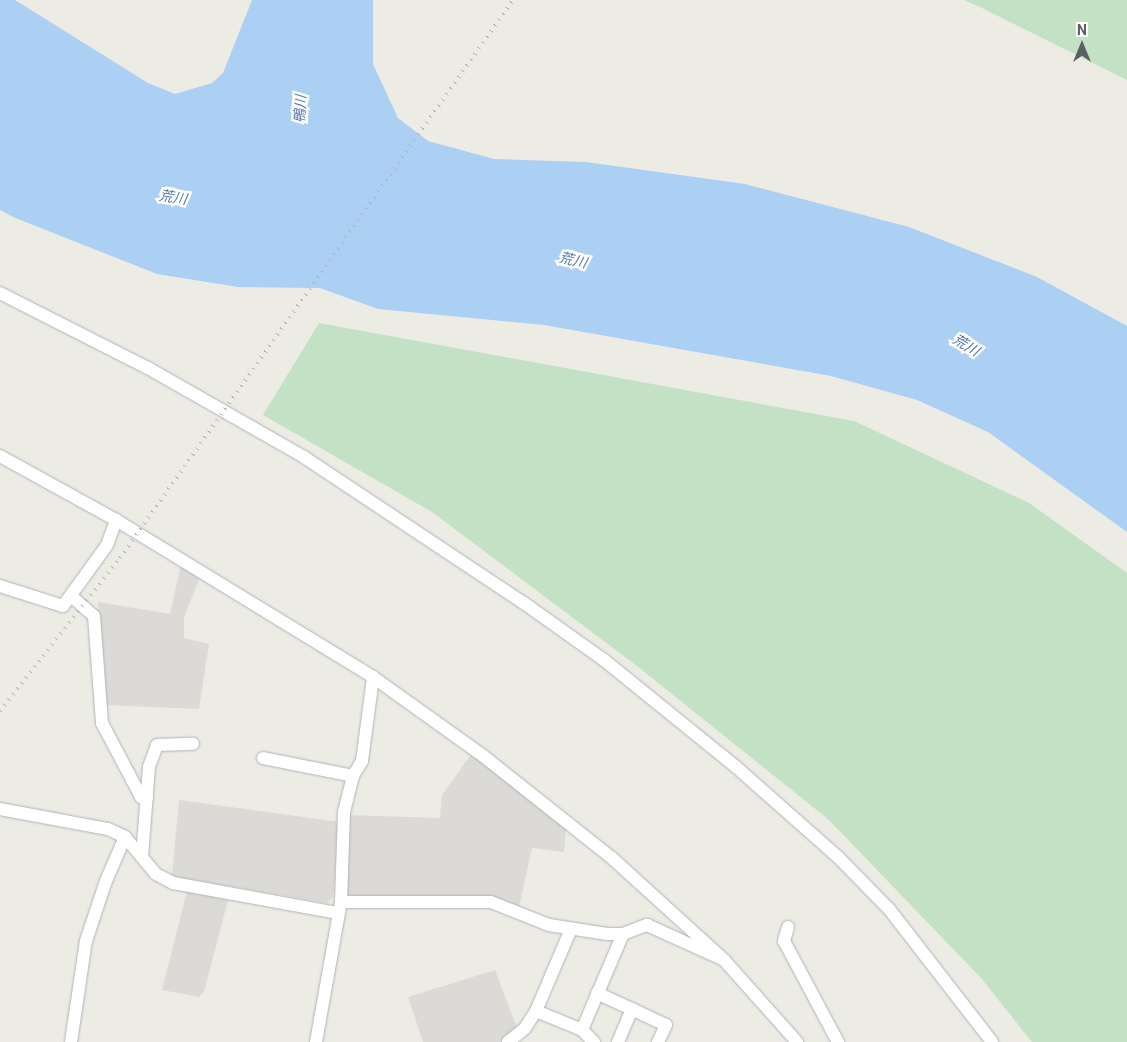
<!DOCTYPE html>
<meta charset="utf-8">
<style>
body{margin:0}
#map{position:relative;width:1127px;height:1042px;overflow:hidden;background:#ecebe4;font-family:Roboto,"Noto Sans JP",sans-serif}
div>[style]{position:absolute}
.industrial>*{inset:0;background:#dbdad6}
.green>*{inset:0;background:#c3e1c5}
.water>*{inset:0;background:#accff4}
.roads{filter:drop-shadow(0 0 1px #b1b3b7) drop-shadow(0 0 1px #b1b3b7)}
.street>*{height:12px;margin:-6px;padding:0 6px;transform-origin:6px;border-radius:6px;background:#fff}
.rail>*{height:4px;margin-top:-2px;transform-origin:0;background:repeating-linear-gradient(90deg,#b3b4b4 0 1px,transparent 0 7px)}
span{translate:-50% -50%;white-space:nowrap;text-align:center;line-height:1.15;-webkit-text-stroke:5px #fff;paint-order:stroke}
.water-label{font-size:14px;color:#4f75ab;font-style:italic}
.north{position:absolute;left:1057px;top:20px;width:50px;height:50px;-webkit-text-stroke:4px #fff;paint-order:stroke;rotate:0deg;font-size:14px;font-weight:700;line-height:20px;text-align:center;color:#5c5e62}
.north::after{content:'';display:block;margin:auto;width:18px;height:22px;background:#5c5e62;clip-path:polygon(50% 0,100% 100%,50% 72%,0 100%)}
</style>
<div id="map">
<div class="industrial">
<i style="clip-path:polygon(181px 564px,200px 577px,184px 617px,184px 638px,209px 644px,199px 709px,104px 705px,98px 602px,170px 614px)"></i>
<i style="clip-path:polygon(472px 753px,566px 828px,564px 852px,532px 848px,519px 907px,344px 897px,346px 815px,440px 818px,442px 795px)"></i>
<i style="clip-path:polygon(179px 800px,339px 822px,333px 897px,327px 903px,172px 876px)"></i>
<i style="clip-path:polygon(187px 891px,228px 900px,204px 992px,199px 997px,162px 990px)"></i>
<i style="clip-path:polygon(495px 970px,517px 1028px,500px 1042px,423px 1042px,408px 997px)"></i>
</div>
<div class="green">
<i style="clip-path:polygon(964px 0,1127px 0,1127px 80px,984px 9px)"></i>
<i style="clip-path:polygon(319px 323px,854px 421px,1029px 503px,1127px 573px,1127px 1042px,1032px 1042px,981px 978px,828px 819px,637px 666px,432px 512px,263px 415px)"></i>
</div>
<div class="water">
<i style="clip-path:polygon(0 0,15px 0,148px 83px,175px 94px,212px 83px,223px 73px,252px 0,373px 0,373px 64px,398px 118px,428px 141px,494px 159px,586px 162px,745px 184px,909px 227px,1037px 277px,1127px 326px,1127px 532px,988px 432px,917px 400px,831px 376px,544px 325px,378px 309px,320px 288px,238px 287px,157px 274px,13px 217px,0 210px)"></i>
</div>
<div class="roads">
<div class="street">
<i style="left:0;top:293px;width:166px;rotate:26.9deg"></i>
<i style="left:148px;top:368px;width:180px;rotate:29.7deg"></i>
<i style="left:304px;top:457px;width:264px;rotate:33.6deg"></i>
<i style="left:524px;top:603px;width:98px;rotate:35.5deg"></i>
<i style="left:604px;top:660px;width:169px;rotate:39deg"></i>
<i style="left:735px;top:766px;width:137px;rotate:41.5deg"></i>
<i style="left:838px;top:857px;width:73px;rotate:45.6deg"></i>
<i style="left:889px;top:909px;width:168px;rotate:52.2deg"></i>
<i style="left:0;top:456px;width:132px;rotate:28.9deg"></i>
<i style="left:116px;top:520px;width:301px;rotate:31.4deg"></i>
<i style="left:373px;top:677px;width:134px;rotate:35.6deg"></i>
<i style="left:482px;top:755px;width:166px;rotate:38.4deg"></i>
<i style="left:612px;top:858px;width:151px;rotate:42.3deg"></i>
<i style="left:0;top:586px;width:66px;rotate:17.6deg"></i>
<i style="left:63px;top:606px;width:75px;rotate:-54.2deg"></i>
<i style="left:107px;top:545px;width:27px;rotate:-70deg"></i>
<i style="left:71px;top:596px;width:30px;rotate:41deg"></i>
<i style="left:94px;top:616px;width:107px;rotate:85.7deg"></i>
<i style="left:102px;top:723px;width:84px;rotate:62.2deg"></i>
<i style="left:141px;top:797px;width:6px;rotate:9deg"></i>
<i style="left:263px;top:758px;width:92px;rotate:11.3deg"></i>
<i style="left:0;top:809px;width:110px;rotate:10.5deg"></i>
<i style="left:108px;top:829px;width:19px;rotate:25deg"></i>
<i style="left:125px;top:837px;width:48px;rotate:50deg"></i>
<i style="left:156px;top:874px;width:19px;rotate:28deg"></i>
<i style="left:173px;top:883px;width:168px;rotate:10.3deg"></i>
<i style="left:142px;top:857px;width:90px;rotate:-85.6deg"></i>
<i style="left:149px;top:767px;width:23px;rotate:-70deg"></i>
<i style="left:157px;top:745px;width:36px;rotate:-2deg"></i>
<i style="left:341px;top:902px;width:150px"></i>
<i style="left:491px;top:902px;width:62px;rotate:21.6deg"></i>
<i style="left:549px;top:925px;width:59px;rotate:8.8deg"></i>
<i style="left:607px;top:934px;width:16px"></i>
<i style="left:623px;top:934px;width:26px;rotate:-21deg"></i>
<i style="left:647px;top:925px;width:85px;rotate:24.4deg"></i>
<i style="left:724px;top:960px;width:110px;rotate:48.3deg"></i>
<i style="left:788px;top:927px;width:15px;rotate:106deg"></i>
<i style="left:784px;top:941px;width:115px;rotate:61.9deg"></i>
<i style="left:597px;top:993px;width:76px;rotate:24.9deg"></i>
<i style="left:666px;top:1025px;width:19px;rotate:115deg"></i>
<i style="left:536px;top:1011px;width:50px;rotate:22.4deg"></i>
<i style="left:582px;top:1030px;width:17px;rotate:45deg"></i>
<i style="left:582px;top:1030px;width:104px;rotate:-66.9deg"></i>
<i style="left:71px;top:1042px;width:102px;rotate:-81.6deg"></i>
<i style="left:86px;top:941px;width:63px;rotate:-71.6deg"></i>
<i style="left:106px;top:881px;width:48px;rotate:-66.6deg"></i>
<i style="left:316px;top:1042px;width:142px;rotate:-79.9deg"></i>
<i style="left:341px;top:902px;width:90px;rotate:-88.1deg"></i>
<i style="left:344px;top:812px;width:37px;rotate:-76deg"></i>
<i style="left:353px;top:776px;width:17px;rotate:-59deg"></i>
<i style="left:362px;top:761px;width:85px;rotate:-82.5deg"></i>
<i style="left:508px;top:1042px;width:22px;rotate:-39deg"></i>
<i style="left:525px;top:1028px;width:20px;rotate:-57deg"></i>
<i style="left:536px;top:1011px;width:89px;rotate:-66.9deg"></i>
<i style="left:618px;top:1042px;width:36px;rotate:-67deg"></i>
</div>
</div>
<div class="rail">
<i style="left:0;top:711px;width:194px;rotate:-51.9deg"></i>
<i style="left:120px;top:558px;width:683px;rotate:-54.84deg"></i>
</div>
<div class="water-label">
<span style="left:300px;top:109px;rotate:-87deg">鴨川</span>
<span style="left:173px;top:197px;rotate:9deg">荒川</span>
<span style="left:573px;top:260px;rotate:13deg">荒川</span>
<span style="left:966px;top:345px;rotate:31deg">荒川</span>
</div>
<div class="north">N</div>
</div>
